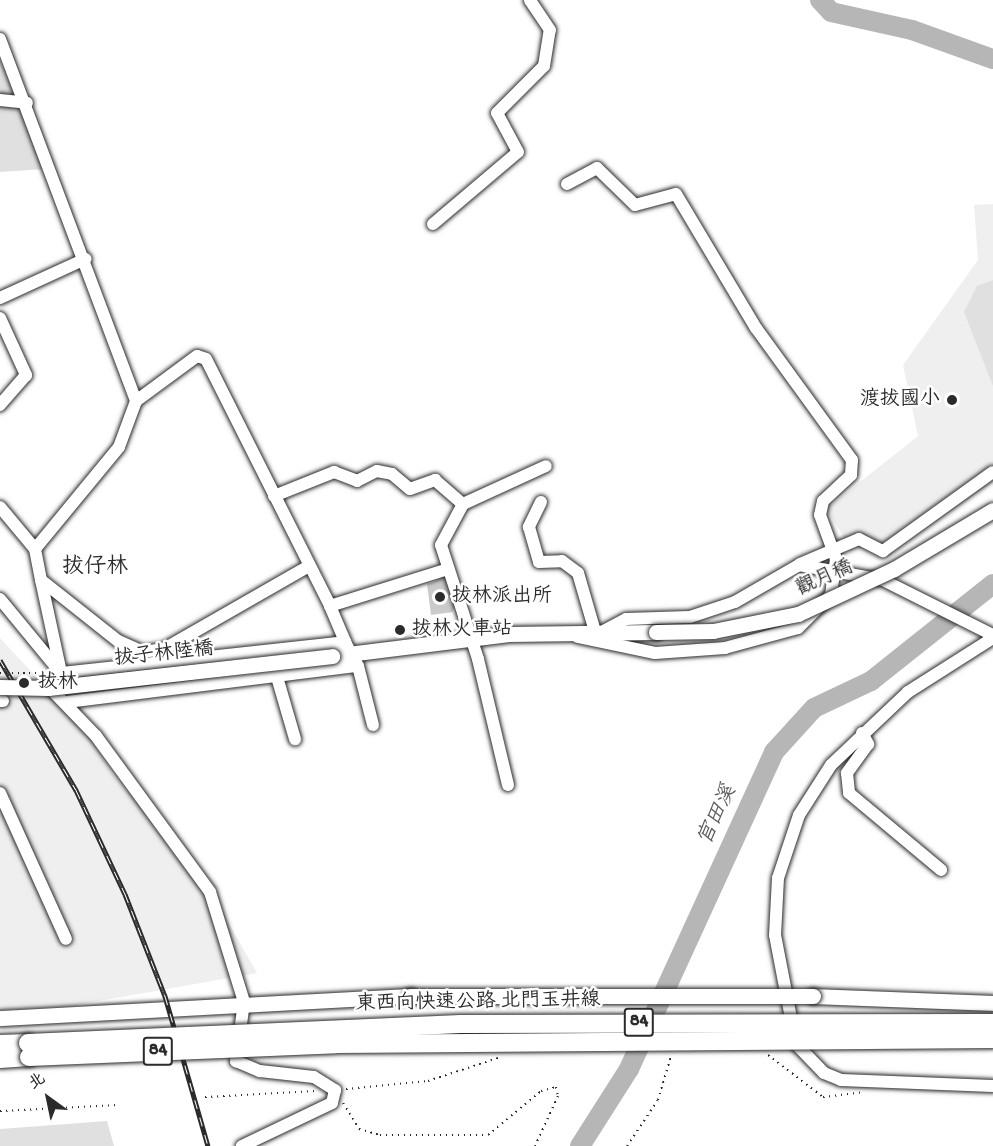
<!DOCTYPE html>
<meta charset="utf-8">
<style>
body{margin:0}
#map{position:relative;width:993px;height:1146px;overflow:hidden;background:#fff;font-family:"Gochi Hand","LXGW WenKai TC",sans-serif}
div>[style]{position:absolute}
.built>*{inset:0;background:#efefef}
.green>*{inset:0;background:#e0e0e0}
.shadow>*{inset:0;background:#0003}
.river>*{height:20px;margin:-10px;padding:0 10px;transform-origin:10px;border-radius:10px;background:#b6b6b6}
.building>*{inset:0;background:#cbcbcb}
.path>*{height:2px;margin-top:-1px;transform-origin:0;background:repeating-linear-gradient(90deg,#2b2b2b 0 1.5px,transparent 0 6px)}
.roads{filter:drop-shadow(0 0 2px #2b2b2b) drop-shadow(0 0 2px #2b2b2b)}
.minor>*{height:12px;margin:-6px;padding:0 6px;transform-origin:6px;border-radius:6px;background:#fff}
.major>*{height:15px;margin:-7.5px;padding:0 7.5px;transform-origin:7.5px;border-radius:7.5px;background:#fff}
.highway>*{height:18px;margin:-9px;padding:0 9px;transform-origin:9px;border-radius:9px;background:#fff}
.rail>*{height:5px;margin-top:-2.5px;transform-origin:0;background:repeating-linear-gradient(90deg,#fff 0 9px,#2b2b2b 0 18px);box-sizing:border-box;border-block:2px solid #2b2b2b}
.path-bridge>*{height:2px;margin-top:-1px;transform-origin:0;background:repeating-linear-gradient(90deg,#2b2b2b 0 1.5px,transparent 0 6px)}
.bridges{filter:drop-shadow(0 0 2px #2b2b2b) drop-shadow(0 0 2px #2b2b2b)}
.major-bridge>*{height:15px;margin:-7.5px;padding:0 7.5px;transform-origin:7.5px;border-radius:7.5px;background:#fff}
.highway-bridge>*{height:18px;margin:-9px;padding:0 9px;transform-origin:9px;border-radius:9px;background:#fff}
.dots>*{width:16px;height:16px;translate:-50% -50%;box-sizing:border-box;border:3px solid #fff;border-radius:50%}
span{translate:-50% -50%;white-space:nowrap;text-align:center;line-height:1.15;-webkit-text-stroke:5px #fff;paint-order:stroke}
.shield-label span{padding:2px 4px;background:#fff;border:2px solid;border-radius:4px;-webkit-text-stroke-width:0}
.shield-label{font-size:18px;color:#2b2b2b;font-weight:700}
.poi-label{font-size:20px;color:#2b2b2b}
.right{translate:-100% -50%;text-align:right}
.left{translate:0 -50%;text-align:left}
.street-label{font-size:20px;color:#2b2b2b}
.water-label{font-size:21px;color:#5c5c5c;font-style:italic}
.quarter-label{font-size:22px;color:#2b2b2b}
.north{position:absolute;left:18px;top:1068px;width:60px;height:60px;-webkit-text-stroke:4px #fff;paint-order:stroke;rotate:327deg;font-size:16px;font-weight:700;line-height:24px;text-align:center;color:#2b2b2b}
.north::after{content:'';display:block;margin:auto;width:21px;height:27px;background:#2b2b2b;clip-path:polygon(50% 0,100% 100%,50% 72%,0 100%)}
</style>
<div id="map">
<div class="built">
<i style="clip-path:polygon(993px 204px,993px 482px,884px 557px,845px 539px,826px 509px,918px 436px,903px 365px,978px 260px,974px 205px)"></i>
<i style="clip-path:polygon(0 638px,84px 728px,113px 775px,203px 878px,257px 973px,70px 1006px,0 1010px)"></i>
</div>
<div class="green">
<i style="clip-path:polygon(0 60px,45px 169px,0 172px)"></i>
<i style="clip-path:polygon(993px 280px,993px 386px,964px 312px,977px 286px)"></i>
<i style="clip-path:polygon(107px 1121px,114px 1146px,0 1146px,0 1129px)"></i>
</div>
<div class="shadow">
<i style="clip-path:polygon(454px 569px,463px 600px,452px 611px,429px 585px)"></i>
</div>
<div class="river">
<i style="left:820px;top:0;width:16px;rotate:47deg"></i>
<i style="left:831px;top:12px;width:83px;rotate:12.5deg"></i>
<i style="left:912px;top:30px;width:86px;rotate:19.7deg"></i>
<i style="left:580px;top:1146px;width:91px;rotate:-57.5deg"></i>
<i style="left:629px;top:1069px;width:349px;rotate:-65.4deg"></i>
<i style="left:774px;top:752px;width:59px;rotate:-47.7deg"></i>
<i style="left:814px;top:708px;width:63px;rotate:-25.3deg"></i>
<i style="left:871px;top:681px;width:156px;rotate:-38.5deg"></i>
</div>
<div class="building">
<i style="clip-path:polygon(443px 579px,453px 612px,431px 615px,427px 584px)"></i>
</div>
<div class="path">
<i style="left:23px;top:673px;width:18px"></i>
<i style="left:768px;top:1055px;width:69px;rotate:37.4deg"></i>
<i style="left:823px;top:1097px;width:42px;rotate:-6.8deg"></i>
<i style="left:346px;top:1089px;width:82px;rotate:-5.6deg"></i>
<i style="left:428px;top:1081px;width:74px;rotate:-18.2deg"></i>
<i style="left:205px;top:1097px;width:111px;rotate:-3.1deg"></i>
<i style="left:343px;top:1103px;width:31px;rotate:58deg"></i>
<i style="left:359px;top:1129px;width:22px;rotate:16deg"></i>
<i style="left:380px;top:1135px;width:108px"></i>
<i style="left:488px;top:1135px;width:69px;rotate:-39.7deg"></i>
<i style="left:541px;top:1091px;width:16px;rotate:-15deg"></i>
<i style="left:556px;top:1087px;width:9px;rotate:77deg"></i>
<i style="left:558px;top:1096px;width:55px;rotate:114.7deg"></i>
<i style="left:0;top:1111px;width:118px;rotate:-2.9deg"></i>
<i style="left:627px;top:1146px;width:55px;rotate:-56deg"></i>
<i style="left:658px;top:1100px;width:46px;rotate:-73.5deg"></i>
</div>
<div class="roads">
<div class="minor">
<i style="left:0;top:39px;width:387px;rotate:69.4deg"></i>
<i style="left:0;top:100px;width:27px;rotate:6deg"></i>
<i style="left:567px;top:184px;width:34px;rotate:-28deg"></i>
<i style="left:597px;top:168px;width:53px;rotate:44.2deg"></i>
<i style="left:635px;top:205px;width:42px;rotate:-15deg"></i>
<i style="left:676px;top:194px;width:156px;rotate:59.2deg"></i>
<i style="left:756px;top:328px;width:163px;rotate:54deg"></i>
<i style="left:852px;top:460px;width:15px;rotate:94deg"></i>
<i style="left:851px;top:475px;width:38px;rotate:137deg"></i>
<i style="left:823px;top:501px;width:14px;rotate:102deg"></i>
<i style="left:820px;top:515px;width:47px;rotate:70deg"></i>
<i style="left:836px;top:559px;width:36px;rotate:98deg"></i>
<i style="left:831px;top:595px;width:47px;rotate:135deg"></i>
<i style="left:798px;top:628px;width:76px;rotate:164.7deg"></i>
<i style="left:725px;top:648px;width:70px;rotate:175.9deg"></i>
<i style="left:655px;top:653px;width:79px;rotate:-168.3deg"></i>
<i style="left:433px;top:224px;width:111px;rotate:-40.3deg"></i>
<i style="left:518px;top:152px;width:44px;rotate:-118.3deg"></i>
<i style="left:497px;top:113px;width:66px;rotate:-45deg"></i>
<i style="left:544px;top:66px;width:36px;rotate:-81deg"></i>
<i style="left:550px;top:30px;width:36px;rotate:-124deg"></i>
<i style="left:0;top:298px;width:94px;rotate:-24.6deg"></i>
<i style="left:0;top:318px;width:63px;rotate:65.5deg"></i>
<i style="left:26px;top:375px;width:40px;rotate:131deg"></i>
<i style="left:274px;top:496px;width:65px;rotate:-21.8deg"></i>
<i style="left:334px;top:472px;width:25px;rotate:21deg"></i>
<i style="left:357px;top:481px;width:22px;rotate:-27deg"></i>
<i style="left:377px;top:471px;width:15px;rotate:11deg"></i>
<i style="left:392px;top:474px;width:23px;rotate:40deg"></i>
<i style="left:410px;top:489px;width:27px;rotate:-20deg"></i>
<i style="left:435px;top:480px;width:37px;rotate:41deg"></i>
<i style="left:541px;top:502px;width:28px;rotate:116deg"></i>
<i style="left:529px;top:527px;width:36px;rotate:74deg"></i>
<i style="left:539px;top:562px;width:23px;rotate:-2deg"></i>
<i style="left:562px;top:561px;width:20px;rotate:37deg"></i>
<i style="left:578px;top:573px;width:65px;rotate:73.8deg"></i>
<i style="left:596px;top:635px;width:34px;rotate:-28deg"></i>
<i style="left:626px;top:619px;width:64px;rotate:-1.8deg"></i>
<i style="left:690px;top:617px;width:47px;rotate:-18.4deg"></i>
<i style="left:735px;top:602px;width:74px;rotate:-30deg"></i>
<i style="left:799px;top:565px;width:85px;rotate:10.1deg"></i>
<i style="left:883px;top:580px;width:123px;rotate:26.6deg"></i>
<i style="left:0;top:507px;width:55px;rotate:50.2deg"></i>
<i style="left:800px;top:564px;width:64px;rotate:-23deg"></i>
<i style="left:859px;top:539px;width:27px;rotate:27deg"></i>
<i style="left:883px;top:551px;width:135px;rotate:-35.7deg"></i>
<i style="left:309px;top:566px;width:167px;rotate:150.2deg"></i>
<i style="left:164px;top:649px;width:21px;rotate:172deg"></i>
<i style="left:143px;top:652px;width:27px;rotate:-156deg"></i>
<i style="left:118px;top:641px;width:98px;rotate:-141.6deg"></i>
<i style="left:41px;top:580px;width:32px;rotate:-101deg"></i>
<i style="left:35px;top:549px;width:132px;rotate:-50.5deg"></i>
<i style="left:119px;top:447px;width:49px;rotate:-69.7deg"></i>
<i style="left:136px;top:401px;width:76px;rotate:-36.4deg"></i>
<i style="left:197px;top:356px;width:9px;rotate:18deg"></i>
<i style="left:206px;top:359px;width:276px;rotate:63.3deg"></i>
<i style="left:330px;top:606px;width:39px;rotate:67deg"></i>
<i style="left:345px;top:642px;width:27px;rotate:62deg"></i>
<i style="left:358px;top:666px;width:61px;rotate:75.7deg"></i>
<i style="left:41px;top:580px;width:90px;rotate:77.8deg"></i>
<i style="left:0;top:599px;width:96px;rotate:50.5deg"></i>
<i style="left:61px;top:673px;width:286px;rotate:-6.2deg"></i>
<i style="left:330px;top:606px;width:124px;rotate:-17.4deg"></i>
<i style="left:993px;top:638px;width:101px;rotate:147.6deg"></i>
<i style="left:908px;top:692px;width:106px;rotate:136.5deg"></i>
<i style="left:831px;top:765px;width:59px;rotate:122.6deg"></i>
<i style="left:799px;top:815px;width:66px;rotate:108.4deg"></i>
<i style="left:778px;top:878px;width:57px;rotate:93deg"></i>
<i style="left:775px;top:935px;width:111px;rotate:79.1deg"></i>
<i style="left:796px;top:1044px;width:40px;rotate:46deg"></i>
<i style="left:824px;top:1073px;width:18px;rotate:22deg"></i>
<i style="left:841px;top:1080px;width:152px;rotate:2.3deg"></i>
<i style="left:277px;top:677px;width:65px;rotate:73.8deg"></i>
<i style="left:46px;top:684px;width:72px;rotate:46.1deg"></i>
<i style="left:96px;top:736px;width:193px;rotate:53.8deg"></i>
<i style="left:210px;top:892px;width:115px;rotate:72.8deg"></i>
<i style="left:244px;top:1002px;width:60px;rotate:97.7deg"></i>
<i style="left:236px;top:1061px;width:26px;rotate:23deg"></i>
<i style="left:260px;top:1071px;width:54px;rotate:6.3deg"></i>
<i style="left:314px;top:1077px;width:25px;rotate:32deg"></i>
<i style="left:335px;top:1090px;width:13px;rotate:103deg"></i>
<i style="left:332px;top:1103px;width:100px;rotate:154.5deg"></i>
<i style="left:0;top:701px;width:3px"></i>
<i style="left:67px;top:702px;width:293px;rotate:-7.1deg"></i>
<i style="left:862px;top:733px;width:13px;rotate:61deg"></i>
<i style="left:868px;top:744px;width:36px;rotate:126deg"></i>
<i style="left:847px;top:773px;width:20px;rotate:84deg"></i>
<i style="left:849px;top:793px;width:120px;rotate:39.9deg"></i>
<i style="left:508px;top:785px;width:130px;rotate:-103.4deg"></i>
<i style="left:478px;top:659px;width:120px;rotate:-108deg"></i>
<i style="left:441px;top:545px;width:47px;rotate:-61.8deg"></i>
<i style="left:463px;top:504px;width:91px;rotate:-24.6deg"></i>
<i style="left:0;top:793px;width:160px;rotate:65.7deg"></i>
</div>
<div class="major">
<i style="left:332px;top:656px;width:178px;rotate:-7.1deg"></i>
<i style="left:509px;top:634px;width:147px;rotate:-0.8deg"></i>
<i style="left:813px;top:996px;width:180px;rotate:2.2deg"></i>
<i style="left:0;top:1018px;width:411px;rotate:-3.1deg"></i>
</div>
<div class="highway">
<i style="left:0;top:1044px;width:28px;rotate:-2deg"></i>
<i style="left:0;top:1059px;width:29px;rotate:-4deg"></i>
</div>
</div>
<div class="rail">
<i style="left:0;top:660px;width:151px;rotate:59.7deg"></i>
<i style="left:76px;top:790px;width:115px;rotate:64.8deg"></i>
<i style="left:125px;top:894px;width:110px;rotate:68.6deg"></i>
<i style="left:165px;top:996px;width:156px;rotate:74deg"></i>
</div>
<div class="path-bridge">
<i style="left:0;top:673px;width:23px"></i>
</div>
<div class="bridges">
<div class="major-bridge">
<i style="left:656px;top:632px;width:57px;rotate:-1deg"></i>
<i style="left:713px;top:631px;width:87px;rotate:-11.3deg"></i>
<i style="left:798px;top:614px;width:106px;rotate:-25.1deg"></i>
<i style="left:894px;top:569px;width:115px;rotate:-30.8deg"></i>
<i style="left:0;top:687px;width:48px;rotate:1.2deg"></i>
<i style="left:48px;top:688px;width:286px;rotate:-6.4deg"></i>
<i style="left:410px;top:996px;width:403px"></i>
</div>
<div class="highway-bridge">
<i style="left:28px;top:1043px;width:433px;rotate:-2.5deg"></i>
<i style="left:461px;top:1024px;width:532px;rotate:-0.11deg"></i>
<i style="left:29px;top:1057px;width:307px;rotate:-2.4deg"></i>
<i style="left:336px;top:1044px;width:657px;rotate:-0.44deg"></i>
</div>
</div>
<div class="dots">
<i style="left:952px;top:400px;background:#2b2b2b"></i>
<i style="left:440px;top:597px;background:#2b2b2b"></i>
<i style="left:400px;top:630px;background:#2b2b2b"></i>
<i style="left:24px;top:683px;background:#2b2b2b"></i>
</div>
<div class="shield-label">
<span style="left:639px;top:1022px">84</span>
<span style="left:158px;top:1051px">84</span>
</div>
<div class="poi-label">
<span class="right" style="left:940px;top:400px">渡拔國小</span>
<span class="left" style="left:452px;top:597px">拔林派出所</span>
<span class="left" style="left:412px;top:630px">拔林火車站</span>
<span class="left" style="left:38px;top:683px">拔林</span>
</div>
<div class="street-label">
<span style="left:825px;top:579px;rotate:-24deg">觀月穚</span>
<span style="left:164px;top:655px;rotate:-6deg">拔子林陸橋</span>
<span style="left:478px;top:1003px;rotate:-1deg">東西向快速公路 北門玉井線</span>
</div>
<div class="water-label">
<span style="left:719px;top:816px;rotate:-65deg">官田溪</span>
</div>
<div class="quarter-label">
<span style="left:95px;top:569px">拔仔林</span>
</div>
<div class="north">北</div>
</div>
